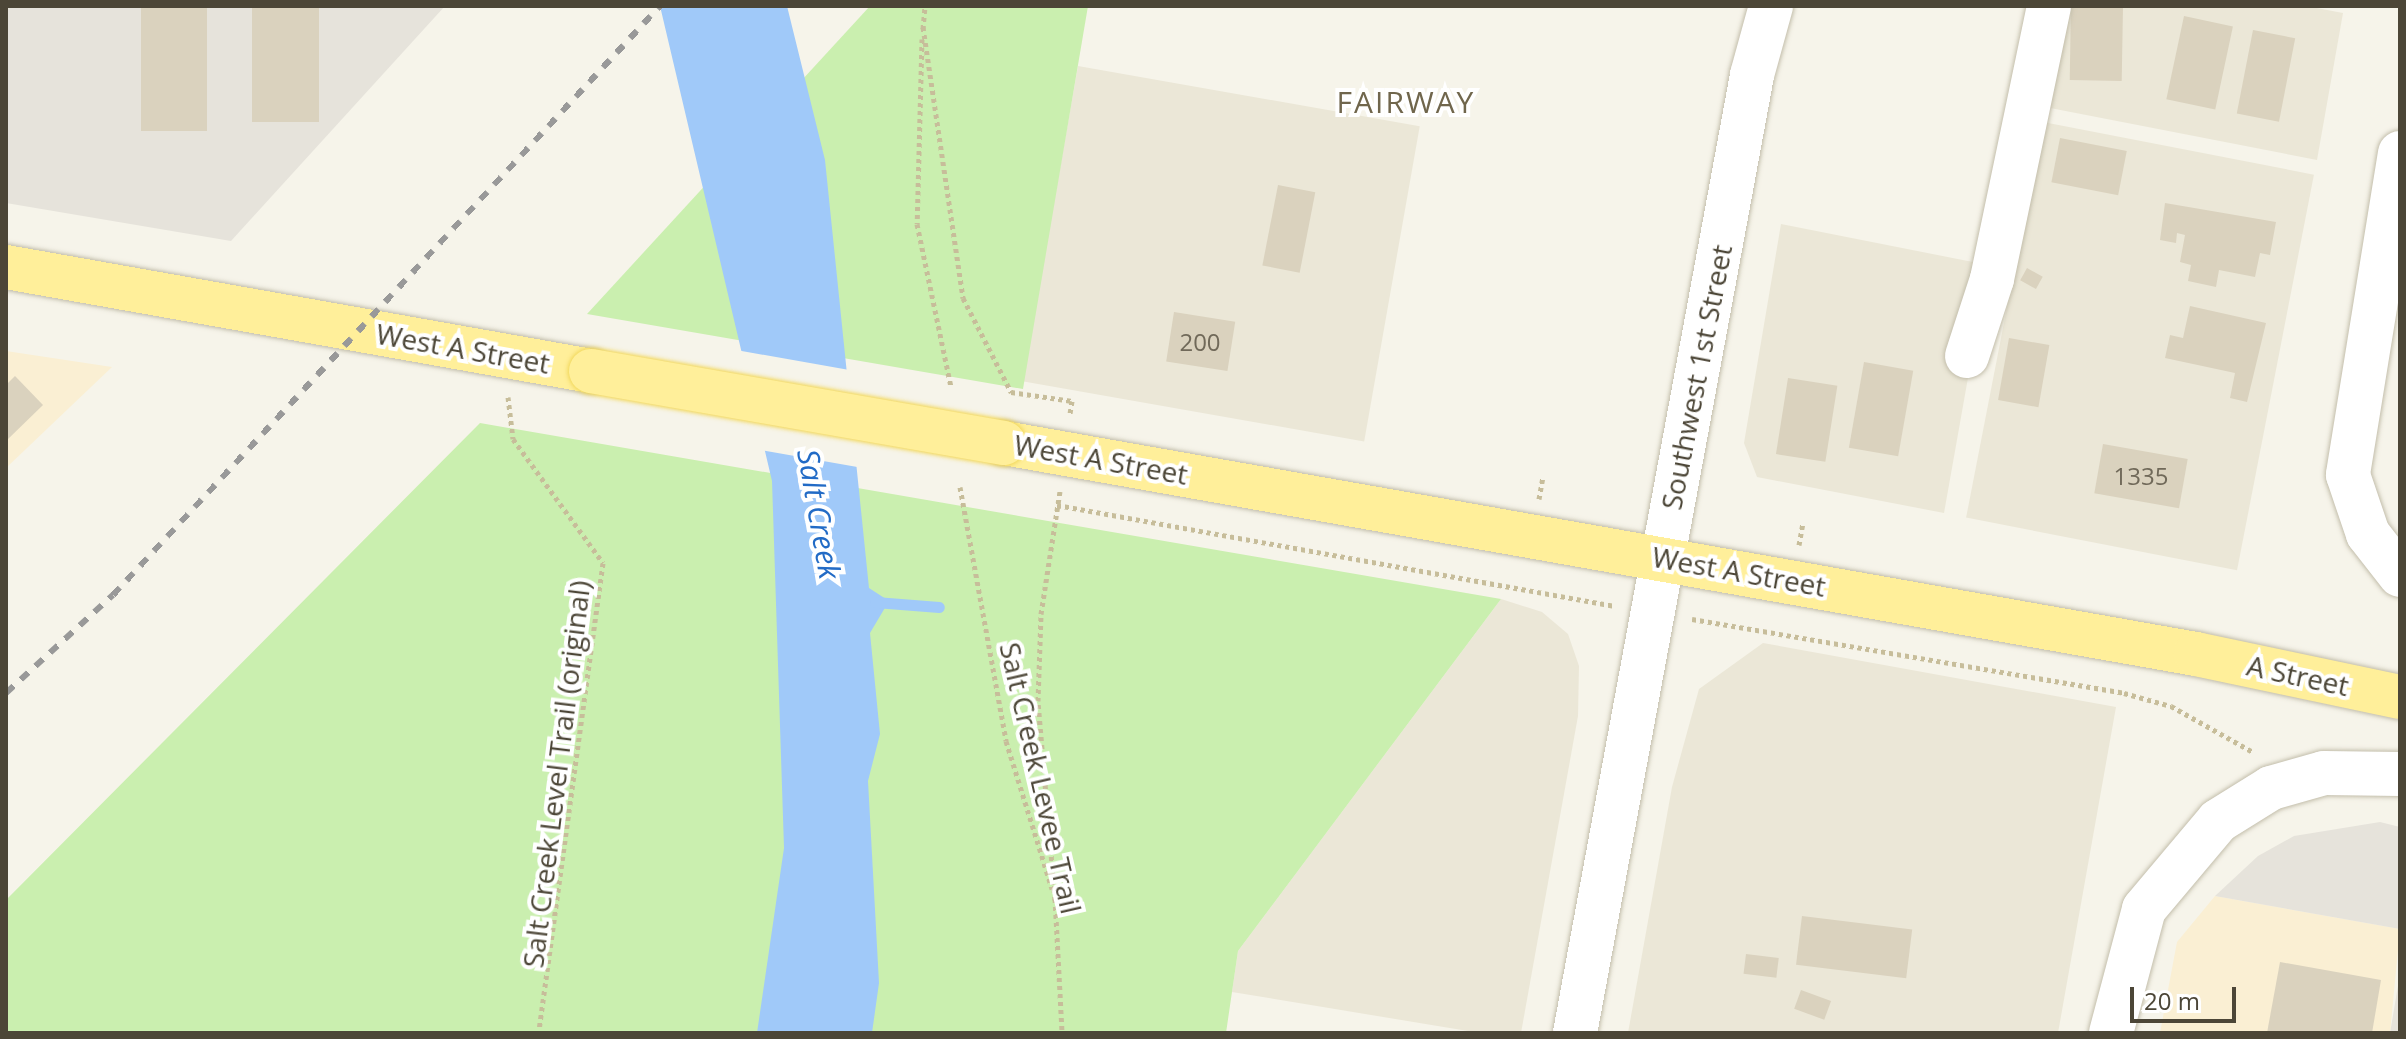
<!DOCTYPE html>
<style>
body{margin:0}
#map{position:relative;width:2406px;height:1039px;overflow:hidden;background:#f6f4ea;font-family:"Open Sans",sans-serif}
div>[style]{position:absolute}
.residential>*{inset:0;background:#ebe7d7;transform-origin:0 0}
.commercial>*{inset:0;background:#faefd3}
.industrial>*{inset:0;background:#e6e3db}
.green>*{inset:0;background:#caefaf}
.water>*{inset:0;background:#a0c9f9}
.pier>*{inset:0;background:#f6f4ea}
.stream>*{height:11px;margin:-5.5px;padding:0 5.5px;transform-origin:5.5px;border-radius:5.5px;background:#a0c9f9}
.building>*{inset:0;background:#dad2be;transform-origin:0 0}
.path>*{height:5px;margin-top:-2.5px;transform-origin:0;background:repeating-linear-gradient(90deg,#c7bd9a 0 4px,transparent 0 8px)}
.roads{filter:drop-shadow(0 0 2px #c3beab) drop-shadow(0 0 2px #c3beab)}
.minor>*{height:44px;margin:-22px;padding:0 22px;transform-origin:22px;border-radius:22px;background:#fff}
.major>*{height:44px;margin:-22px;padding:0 22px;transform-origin:22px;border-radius:22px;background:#ffef9a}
.rail>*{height:6px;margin-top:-3px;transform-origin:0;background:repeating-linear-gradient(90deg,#999 0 10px,transparent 0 20px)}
.bridges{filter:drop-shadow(0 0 2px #f2d85d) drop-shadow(0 0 2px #f2d85d)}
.major-bridge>*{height:44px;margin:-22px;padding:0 22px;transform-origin:22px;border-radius:22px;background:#ffef9a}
span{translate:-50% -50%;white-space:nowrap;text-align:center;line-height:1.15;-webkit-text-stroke:8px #fff;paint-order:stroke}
.number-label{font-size:24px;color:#706959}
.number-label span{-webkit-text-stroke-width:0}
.street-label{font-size:28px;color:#4c4637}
.neighbourhood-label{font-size:30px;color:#70664c;letter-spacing:2px}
.water-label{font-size:30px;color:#226bc6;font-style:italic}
.frame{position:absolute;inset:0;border:8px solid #4c4637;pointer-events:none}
.scale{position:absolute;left:2130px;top:987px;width:106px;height:36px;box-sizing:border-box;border:4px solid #4c4637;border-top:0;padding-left:10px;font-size:24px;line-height:28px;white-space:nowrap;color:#4c4637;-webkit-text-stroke:6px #fff;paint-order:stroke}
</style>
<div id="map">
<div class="residential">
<i style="clip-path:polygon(2063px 6px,2306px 6px,2343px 13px,2317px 160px,2045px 107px)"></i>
<i style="left:1078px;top:66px;width:347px;height:320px;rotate:10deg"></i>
<i style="left:2043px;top:122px;width:276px;height:403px;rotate:11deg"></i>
<i style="clip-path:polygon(1781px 224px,1988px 265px,1944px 513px,1757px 477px,1744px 443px)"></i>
<i style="clip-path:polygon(1501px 599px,1542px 612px,1568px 634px,1579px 666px,1578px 716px,1521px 1033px,1480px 1033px,1232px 992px,1238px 951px)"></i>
<i style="clip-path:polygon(1763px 643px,2116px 707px,2058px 1033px,1628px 1033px,1672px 787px,1699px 689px)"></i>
</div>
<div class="commercial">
<i style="clip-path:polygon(6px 351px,112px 367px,6px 468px)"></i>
<i style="clip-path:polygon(2215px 896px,2400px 929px,2390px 1033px,2160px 1033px,2177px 942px)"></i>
</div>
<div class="industrial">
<i style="clip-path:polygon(6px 6px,445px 6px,231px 241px,6px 203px)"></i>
<i style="clip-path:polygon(2380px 822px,2400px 827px,2400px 929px,2215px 896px,2258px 856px,2294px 836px)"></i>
<i style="clip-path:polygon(2400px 974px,2400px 1033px,2390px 1033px)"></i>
</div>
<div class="green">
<i style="clip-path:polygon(870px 6px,1088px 6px,1023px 389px,587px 314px)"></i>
<i style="clip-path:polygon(480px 423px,1501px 599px,1238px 951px,1226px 1033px,6px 1033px,6px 900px)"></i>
</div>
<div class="water">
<i style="clip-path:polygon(660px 6px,787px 6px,825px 160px,869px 588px,889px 601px,870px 633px,880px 734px,868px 781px,879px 983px,872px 1033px,757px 1033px,784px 848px,772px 481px)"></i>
</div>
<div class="pier">
<i style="clip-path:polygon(736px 350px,855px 371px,863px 468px,761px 450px)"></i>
</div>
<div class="stream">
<i style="left:875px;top:602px;width:64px;rotate:4.5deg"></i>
</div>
<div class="building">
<i style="left:141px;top:6px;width:66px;height:125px"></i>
<i style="left:252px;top:6px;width:67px;height:116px"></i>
<i style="left:2071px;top:6px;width:52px;height:74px;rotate:1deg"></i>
<i style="left:2184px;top:16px;width:50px;height:85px;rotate:12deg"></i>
<i style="left:2253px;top:30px;width:43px;height:85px;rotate:11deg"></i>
<i style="left:2060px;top:138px;width:68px;height:45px;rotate:11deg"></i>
<i style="left:1278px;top:185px;width:38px;height:82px;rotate:11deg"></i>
<i style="clip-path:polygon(2165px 203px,2276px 222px,2270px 255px,2260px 253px,2255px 277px,2219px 270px,2216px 287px,2188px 281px,2191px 265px,2180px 262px,2185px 235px,2177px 233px,2176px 243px,2160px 240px)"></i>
<i style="left:2027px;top:268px;width:18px;height:14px;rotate:29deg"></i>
<i style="clip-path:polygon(2190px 306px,2266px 323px,2247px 402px,2230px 398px,2235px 373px,2165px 358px,2170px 335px,2183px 338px)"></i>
<i style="left:1174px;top:312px;width:62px;height:50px;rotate:9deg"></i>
<i style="left:2009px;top:338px;width:41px;height:63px;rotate:10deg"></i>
<i style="left:1864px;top:362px;width:50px;height:87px;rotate:10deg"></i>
<i style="clip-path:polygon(15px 376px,43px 405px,6px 441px,6px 385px)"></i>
<i style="left:1788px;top:378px;width:50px;height:77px;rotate:9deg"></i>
<i style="left:2103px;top:444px;width:86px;height:50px;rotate:10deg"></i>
<i style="left:1802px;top:916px;width:111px;height:49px;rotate:7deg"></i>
<i style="left:1746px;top:954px;width:33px;height:20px;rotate:7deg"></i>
<i style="clip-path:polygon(2280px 962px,2381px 980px,2372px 1033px,2267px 1033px)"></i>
<i style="left:1801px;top:990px;width:32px;height:20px;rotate:20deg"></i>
</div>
<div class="path">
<i style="left:923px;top:27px;width:274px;rotate:81.6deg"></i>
<i style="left:963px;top:298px;width:106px;rotate:62.9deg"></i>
<i style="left:1011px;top:392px;width:62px;rotate:8.4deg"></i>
<i style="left:1072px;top:401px;width:13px;rotate:99deg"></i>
<i style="left:923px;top:29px;width:23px;rotate:-85deg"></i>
<i style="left:922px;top:39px;width:185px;rotate:91.5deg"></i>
<i style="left:917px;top:224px;width:167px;rotate:78.2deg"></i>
<i style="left:508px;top:397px;width:42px;rotate:83.2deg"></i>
<i style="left:513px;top:439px;width:153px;rotate:54deg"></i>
<i style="left:603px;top:563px;width:474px;rotate:97.8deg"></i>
<i style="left:960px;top:487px;width:258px;rotate:79.7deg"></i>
<i style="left:1006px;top:741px;width:155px;rotate:72.7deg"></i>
<i style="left:1539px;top:499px;width:22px;rotate:-80deg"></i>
<i style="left:1057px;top:505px;width:567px;rotate:10.26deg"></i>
<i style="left:1799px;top:545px;width:23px;rotate:-80deg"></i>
<i style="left:1692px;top:619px;width:438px;rotate:9.7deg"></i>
<i style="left:2124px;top:693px;width:49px;rotate:15.5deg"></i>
<i style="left:2171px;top:706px;width:94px;rotate:29.3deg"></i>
<i style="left:1055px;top:898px;width:135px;rotate:87deg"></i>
<i style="left:1055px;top:900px;width:200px;rotate:-94.9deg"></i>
<i style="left:1038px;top:701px;width:87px;rotate:-88deg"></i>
<i style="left:1041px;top:614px;width:124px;rotate:-81.2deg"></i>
</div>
<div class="roads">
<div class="minor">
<i style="left:2400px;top:153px;width:326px;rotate:99.2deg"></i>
<i style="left:2348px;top:475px;width:62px;rotate:71.3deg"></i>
<i style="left:2368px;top:534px;width:52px;rotate:52deg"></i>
<i style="left:1967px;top:356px;width:81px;rotate:-72deg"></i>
<i style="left:1992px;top:279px;width:279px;rotate:-78.2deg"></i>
<i style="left:1575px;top:1033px;width:974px;rotate:-79.53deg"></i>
<i style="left:1752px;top:75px;width:72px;rotate:-74.6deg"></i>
<i style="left:2111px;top:1033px;width:128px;rotate:-75.1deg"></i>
<i style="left:2144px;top:909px;width:115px;rotate:-49.9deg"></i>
<i style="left:2218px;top:821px;width:62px;rotate:-31.9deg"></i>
<i style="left:2271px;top:788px;width:55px;rotate:-15.8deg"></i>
<i style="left:2324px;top:773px;width:76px;rotate:0.8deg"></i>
</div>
<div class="major">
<i style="left:6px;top:267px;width:594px;rotate:10.08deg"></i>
<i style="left:1004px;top:443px;width:1211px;rotate:10.04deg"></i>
<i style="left:2196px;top:654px;width:208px;rotate:11.9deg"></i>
</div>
</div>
<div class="rail">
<i style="left:6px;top:693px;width:145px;rotate:-42.5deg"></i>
<i style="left:113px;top:595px;width:804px;rotate:-47.12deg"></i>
</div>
<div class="bridges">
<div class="major-bridge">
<i style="left:591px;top:371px;width:419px;rotate:9.9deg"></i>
</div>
</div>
<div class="number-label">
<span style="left:1200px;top:342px">200</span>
<span style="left:2141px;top:476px">1335</span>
</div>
<div class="street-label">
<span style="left:463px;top:348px;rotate:10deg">West A Street</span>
<span style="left:1696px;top:377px;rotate:-79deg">Southwest 1st Street</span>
<span style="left:1101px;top:459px;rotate:10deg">West A Street</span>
<span style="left:1739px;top:571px;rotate:10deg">West A Street</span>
<span style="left:2298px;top:675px;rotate:12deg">A Street</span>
<span style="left:556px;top:774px;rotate:-83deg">Salt Creek Level Trail (original)</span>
<span style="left:1041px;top:778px;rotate:77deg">Salt Creek Levee Trail</span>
</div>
<div class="neighbourhood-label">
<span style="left:1406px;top:102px">FAIRWAY</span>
</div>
<div class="water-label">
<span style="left:819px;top:514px;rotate:80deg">Salt Creek</span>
</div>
<div class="frame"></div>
<div class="scale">20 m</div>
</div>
